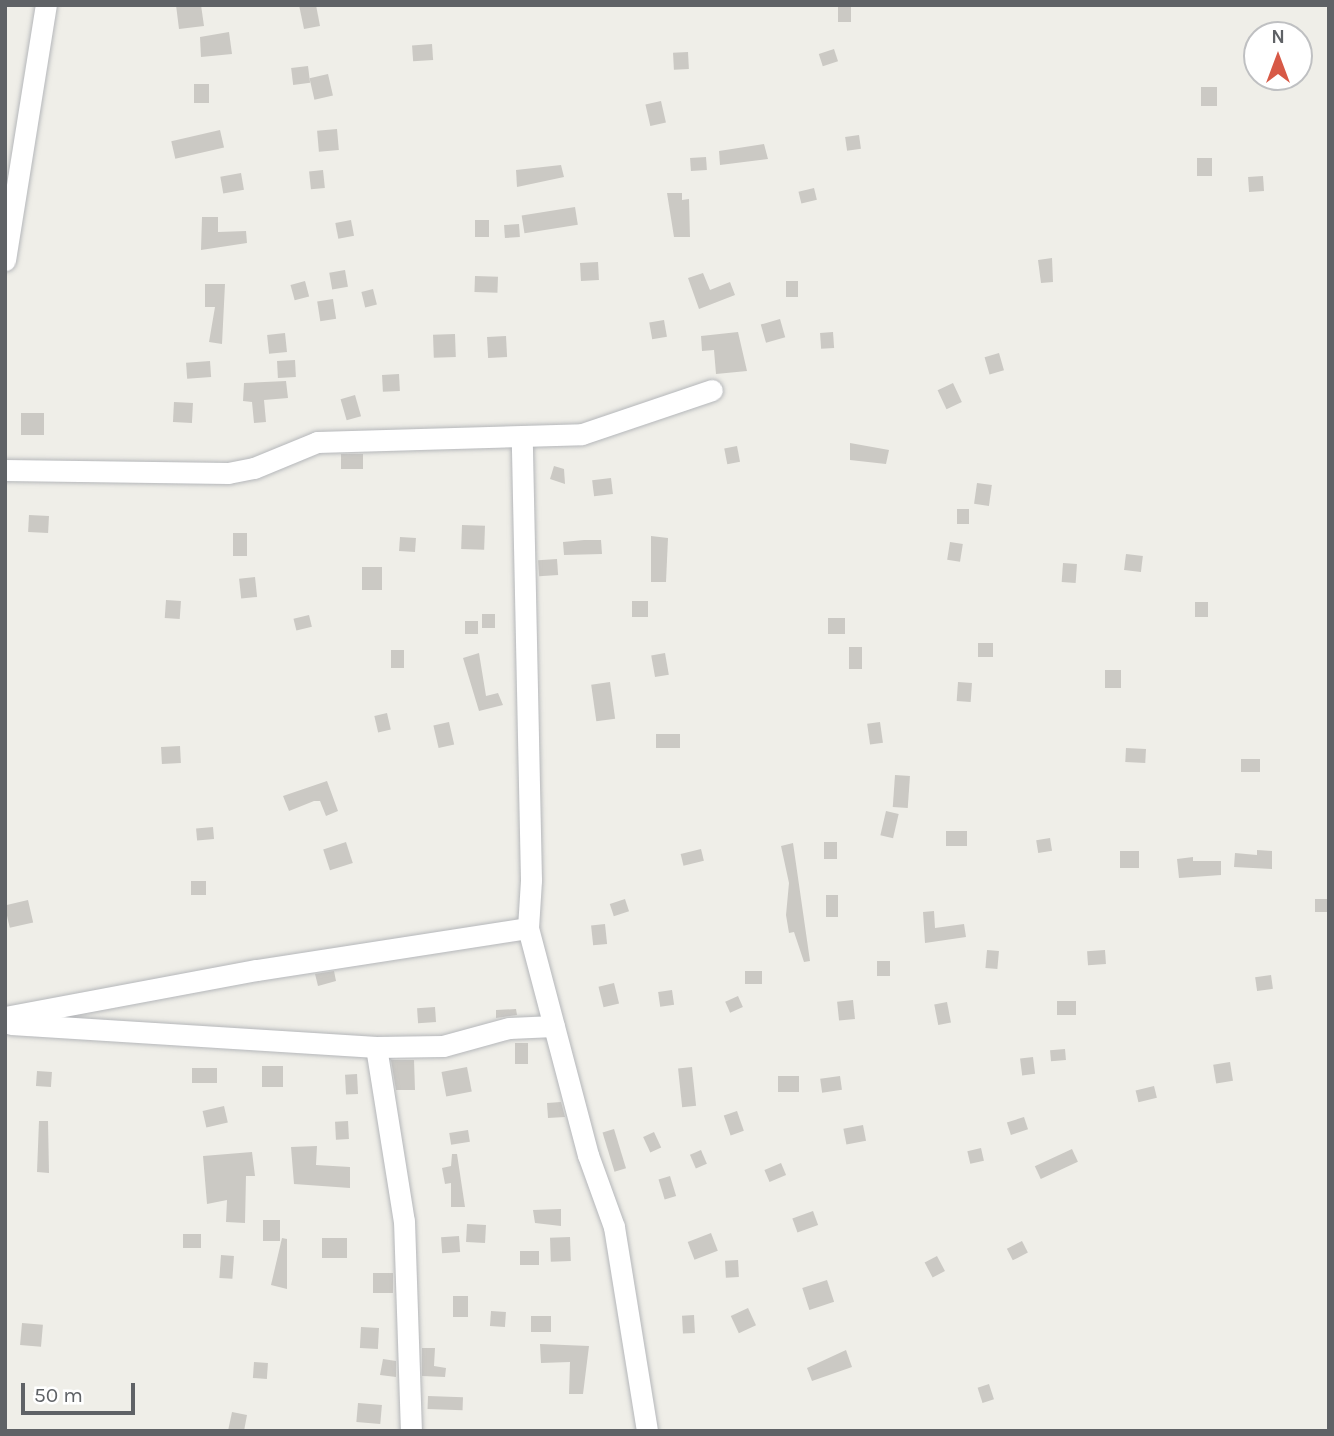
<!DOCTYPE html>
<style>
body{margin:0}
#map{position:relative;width:1334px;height:1436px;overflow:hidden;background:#efeee8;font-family:Karla,sans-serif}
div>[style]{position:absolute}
.building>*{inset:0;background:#cbc9c4;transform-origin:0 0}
.roads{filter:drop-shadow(0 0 2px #b5b7ba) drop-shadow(0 0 2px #b5b7ba)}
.minor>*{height:21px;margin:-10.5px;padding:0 10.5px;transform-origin:10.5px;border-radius:10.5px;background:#fff}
span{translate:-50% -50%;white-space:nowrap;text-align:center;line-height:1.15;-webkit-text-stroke:5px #fff;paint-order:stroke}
.frame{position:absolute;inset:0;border:7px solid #5f6266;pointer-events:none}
.north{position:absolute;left:1243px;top:21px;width:70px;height:70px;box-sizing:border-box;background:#fff;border:2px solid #bfc0c2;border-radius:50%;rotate:0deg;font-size:19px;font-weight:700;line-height:28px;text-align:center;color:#5f6266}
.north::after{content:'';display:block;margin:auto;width:24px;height:32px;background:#d75946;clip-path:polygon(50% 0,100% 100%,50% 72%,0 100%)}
.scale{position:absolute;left:21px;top:1383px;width:114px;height:32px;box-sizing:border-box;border:4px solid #5f6266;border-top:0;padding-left:9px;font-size:21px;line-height:24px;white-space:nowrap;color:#5f6266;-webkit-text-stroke:5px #fff;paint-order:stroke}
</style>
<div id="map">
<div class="building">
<i style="clip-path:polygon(176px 5px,201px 5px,204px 26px,179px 29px)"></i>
<i style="clip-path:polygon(299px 5px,316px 5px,320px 26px,304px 29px)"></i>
<i style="left:838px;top:5px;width:13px;height:17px"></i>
<i style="clip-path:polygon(229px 32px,232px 54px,201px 57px,200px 37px)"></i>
<i style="left:432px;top:44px;width:16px;height:20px;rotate:86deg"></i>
<i style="left:834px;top:49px;width:13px;height:16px;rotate:72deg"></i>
<i style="left:688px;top:52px;width:17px;height:15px;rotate:87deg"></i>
<i style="left:308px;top:66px;width:17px;height:17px;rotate:83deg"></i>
<i style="left:328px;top:74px;width:22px;height:19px;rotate:77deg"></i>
<i style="left:194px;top:84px;width:15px;height:19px"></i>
<i style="left:1201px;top:87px;width:16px;height:19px"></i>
<i style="left:661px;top:101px;width:22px;height:16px;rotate:77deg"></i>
<i style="left:337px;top:129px;width:21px;height:20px;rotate:85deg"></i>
<i style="left:220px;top:130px;width:18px;height:50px;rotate:77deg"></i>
<i style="left:859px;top:135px;width:14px;height:14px;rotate:82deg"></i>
<i style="clip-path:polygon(764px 144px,768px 159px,720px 165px,719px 151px)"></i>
<i style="left:706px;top:157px;width:13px;height:16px;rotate:86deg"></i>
<i style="left:1197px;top:158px;width:15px;height:18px"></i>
<i style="clip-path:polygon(561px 165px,564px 177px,517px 187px,516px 170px)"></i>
<i style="left:323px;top:170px;width:18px;height:14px;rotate:84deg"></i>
<i style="left:241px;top:173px;width:17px;height:21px;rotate:80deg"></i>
<i style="left:1263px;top:176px;width:15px;height:15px;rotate:86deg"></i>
<i style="left:814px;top:188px;width:12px;height:16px;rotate:76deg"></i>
<i style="clip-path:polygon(667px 193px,682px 193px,682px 200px,689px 199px,690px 237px,674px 237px)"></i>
<i style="left:575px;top:207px;width:18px;height:54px;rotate:81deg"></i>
<i style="clip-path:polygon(202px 217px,218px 217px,218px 232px,246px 231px,247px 243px,201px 250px)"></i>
<i style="left:351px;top:220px;width:16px;height:16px;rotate:79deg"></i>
<i style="left:475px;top:220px;width:14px;height:17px"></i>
<i style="left:519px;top:224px;width:13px;height:15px;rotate:86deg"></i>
<i style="clip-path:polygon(1052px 258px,1053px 282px,1041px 283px,1038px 260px)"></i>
<i style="left:598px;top:262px;width:18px;height:18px;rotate:87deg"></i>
<i style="left:345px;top:270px;width:17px;height:16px;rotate:80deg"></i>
<i style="clip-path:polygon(703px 273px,710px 290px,730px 282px,735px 295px,699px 309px,688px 278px)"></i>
<i style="left:475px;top:276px;width:23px;height:16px;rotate:2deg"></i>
<i style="left:305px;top:281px;width:16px;height:15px;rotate:75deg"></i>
<i style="left:786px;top:281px;width:12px;height:16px"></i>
<i style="clip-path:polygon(205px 284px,225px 284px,222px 344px,209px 342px,215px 307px,205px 307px)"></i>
<i style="left:373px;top:289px;width:16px;height:12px;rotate:76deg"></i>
<i style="left:333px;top:299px;width:20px;height:16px;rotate:81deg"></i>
<i style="left:780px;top:319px;width:19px;height:20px;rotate:74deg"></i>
<i style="left:664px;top:320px;width:17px;height:15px;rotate:80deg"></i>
<i style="clip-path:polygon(738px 332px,747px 371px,716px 374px,714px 350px,702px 351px,701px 336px)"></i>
<i style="left:833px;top:332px;width:16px;height:13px;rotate:86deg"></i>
<i style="left:285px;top:333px;width:19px;height:18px;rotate:84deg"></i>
<i style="left:455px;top:334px;width:23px;height:22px;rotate:88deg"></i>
<i style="left:506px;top:336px;width:21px;height:19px;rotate:87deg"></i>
<i style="left:999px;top:353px;width:18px;height:15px;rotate:74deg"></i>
<i style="left:295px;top:360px;width:17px;height:18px;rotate:87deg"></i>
<i style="left:210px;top:361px;width:16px;height:24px;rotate:86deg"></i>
<i style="left:399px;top:374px;width:17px;height:17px;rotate:87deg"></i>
<i style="clip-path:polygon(286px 381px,288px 398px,264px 400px,266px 422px,254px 423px,252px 402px,243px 401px,244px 383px)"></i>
<i style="left:953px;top:383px;width:21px;height:17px;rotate:65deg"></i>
<i style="left:355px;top:395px;width:22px;height:15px;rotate:74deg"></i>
<i style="left:174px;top:402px;width:19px;height:20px;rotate:3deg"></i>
<i style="left:21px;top:413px;width:23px;height:22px"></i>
<i style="clip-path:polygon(850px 443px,889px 450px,886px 464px,850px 460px)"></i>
<i style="left:737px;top:446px;width:16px;height:13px;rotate:79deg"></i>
<i style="left:341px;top:454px;width:22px;height:15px"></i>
<i style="clip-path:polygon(554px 466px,564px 469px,565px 484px,550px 479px)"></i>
<i style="left:611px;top:478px;width:16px;height:19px;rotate:83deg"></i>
<i style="left:977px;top:483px;width:15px;height:21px;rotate:8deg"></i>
<i style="left:957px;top:509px;width:12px;height:15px"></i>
<i style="left:29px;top:515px;width:20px;height:17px;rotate:3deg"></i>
<i style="left:462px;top:525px;width:23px;height:24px;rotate:2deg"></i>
<i style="left:233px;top:533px;width:14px;height:23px"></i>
<i style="clip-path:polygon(651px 536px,668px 538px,666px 582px,651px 582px)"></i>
<i style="left:400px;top:537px;width:16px;height:14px;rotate:4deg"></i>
<i style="clip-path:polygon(584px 540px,601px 540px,602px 554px,564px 555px,563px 542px)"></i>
<i style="left:950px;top:542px;width:13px;height:18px;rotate:9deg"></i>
<i style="left:1126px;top:554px;width:17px;height:16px;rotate:7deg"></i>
<i style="left:557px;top:559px;width:16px;height:19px;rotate:86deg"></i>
<i style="left:1063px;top:563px;width:14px;height:19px;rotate:4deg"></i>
<i style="left:362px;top:567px;width:20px;height:23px"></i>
<i style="left:255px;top:577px;width:20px;height:16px;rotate:84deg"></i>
<i style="left:166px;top:600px;width:15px;height:18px;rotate:4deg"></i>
<i style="left:632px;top:601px;width:16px;height:16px"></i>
<i style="left:1195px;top:602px;width:13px;height:15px"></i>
<i style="left:482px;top:614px;width:13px;height:14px"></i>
<i style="left:309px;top:615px;width:12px;height:16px;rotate:76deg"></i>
<i style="left:845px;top:618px;width:16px;height:17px;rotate:90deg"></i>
<i style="left:465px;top:621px;width:13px;height:13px"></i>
<i style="left:978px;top:643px;width:15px;height:14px"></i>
<i style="left:849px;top:647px;width:13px;height:22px"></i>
<i style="left:391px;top:650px;width:13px;height:18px"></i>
<i style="clip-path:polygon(479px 653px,486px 696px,498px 693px,503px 705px,479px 711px,463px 658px)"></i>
<i style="left:665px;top:653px;width:22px;height:14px;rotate:80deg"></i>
<i style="left:1121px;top:670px;width:18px;height:16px;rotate:90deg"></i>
<i style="left:610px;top:682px;width:37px;height:19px;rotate:82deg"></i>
<i style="left:958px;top:682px;width:14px;height:19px;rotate:4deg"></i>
<i style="left:387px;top:713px;width:17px;height:13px;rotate:77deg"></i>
<i style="left:449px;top:722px;width:23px;height:16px;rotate:77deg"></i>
<i style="left:880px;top:722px;width:21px;height:13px;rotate:82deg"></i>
<i style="left:656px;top:734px;width:24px;height:14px"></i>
<i style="left:180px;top:746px;width:17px;height:19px;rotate:87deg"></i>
<i style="left:1126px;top:748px;width:20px;height:14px;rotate:3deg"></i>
<i style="left:1241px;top:759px;width:19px;height:13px"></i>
<i style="left:895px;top:775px;width:15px;height:32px;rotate:4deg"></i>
<i style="clip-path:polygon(327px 781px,338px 811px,326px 816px,320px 801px,314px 801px,289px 811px,283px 796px)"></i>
<i style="left:886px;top:811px;width:13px;height:25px;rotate:13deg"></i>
<i style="left:213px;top:827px;width:12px;height:17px;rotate:85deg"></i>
<i style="left:967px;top:831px;width:15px;height:21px;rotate:90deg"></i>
<i style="left:1050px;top:838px;width:13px;height:14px;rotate:81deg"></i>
<i style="left:346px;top:842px;width:22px;height:24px;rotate:72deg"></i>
<i style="left:824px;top:842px;width:13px;height:17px"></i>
<i style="clip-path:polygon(793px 843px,810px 961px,804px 962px,794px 932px,789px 933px,786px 915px,789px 883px,781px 846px)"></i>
<i style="left:701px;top:849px;width:12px;height:21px;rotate:76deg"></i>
<i style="clip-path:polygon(1257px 850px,1272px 851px,1272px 869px,1234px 867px,1235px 853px,1257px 855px)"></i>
<i style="left:1139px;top:851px;width:17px;height:19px;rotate:90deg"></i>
<i style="clip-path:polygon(1193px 857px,1193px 861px,1221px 861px,1221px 875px,1179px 878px,1177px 859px)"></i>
<i style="left:191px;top:881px;width:15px;height:14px"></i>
<i style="left:826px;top:895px;width:12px;height:22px"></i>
<i style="left:625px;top:899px;width:13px;height:16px;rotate:72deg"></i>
<i style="left:1315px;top:899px;width:14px;height:13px"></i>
<i style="left:28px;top:900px;width:23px;height:24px;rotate:77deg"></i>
<i style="clip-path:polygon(934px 911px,935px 928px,964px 924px,966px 937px,925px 943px,923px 912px)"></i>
<i style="left:605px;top:924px;width:20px;height:14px;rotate:84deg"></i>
<i style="left:987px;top:950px;width:12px;height:18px;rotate:5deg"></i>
<i style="left:1105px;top:950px;width:14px;height:18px;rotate:86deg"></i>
<i style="left:877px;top:961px;width:13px;height:15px"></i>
<i style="clip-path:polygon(334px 971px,336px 981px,318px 986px,315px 974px)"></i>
<i style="left:745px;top:971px;width:17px;height:13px"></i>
<i style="left:1271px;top:975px;width:14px;height:16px;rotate:82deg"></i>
<i style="left:614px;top:983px;width:21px;height:16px;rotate:76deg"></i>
<i style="left:672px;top:990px;width:15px;height:14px;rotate:82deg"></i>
<i style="left:738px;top:996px;width:12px;height:14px;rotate:66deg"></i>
<i style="left:853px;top:1000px;width:19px;height:16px;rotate:84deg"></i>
<i style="left:1057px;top:1001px;width:19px;height:14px"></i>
<i style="left:947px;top:1002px;width:21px;height:13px;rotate:79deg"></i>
<i style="left:435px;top:1007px;width:15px;height:18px;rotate:86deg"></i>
<i style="clip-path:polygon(516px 1009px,517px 1015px,496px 1018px,496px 1010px)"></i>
<i style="left:515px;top:1043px;width:13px;height:21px"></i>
<i style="left:1065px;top:1049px;width:11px;height:15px;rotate:85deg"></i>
<i style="left:1033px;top:1057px;width:17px;height:13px;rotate:83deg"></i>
<i style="clip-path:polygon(391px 1060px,414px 1060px,415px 1090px,396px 1090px)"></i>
<i style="left:1230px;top:1062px;width:19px;height:17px;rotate:81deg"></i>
<i style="left:283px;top:1066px;width:21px;height:21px;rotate:90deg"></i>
<i style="left:467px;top:1067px;width:25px;height:26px;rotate:79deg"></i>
<i style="left:692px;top:1067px;width:39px;height:14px;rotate:84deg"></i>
<i style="left:192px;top:1068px;width:25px;height:15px"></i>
<i style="left:37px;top:1071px;width:15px;height:15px;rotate:4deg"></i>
<i style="left:357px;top:1074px;width:20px;height:12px;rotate:87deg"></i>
<i style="left:778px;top:1076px;width:21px;height:16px"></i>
<i style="left:840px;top:1076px;width:14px;height:20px;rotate:82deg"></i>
<i style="left:1154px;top:1086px;width:12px;height:19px;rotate:76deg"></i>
<i style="clip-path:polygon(561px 1102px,565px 1117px,548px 1118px,547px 1103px)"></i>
<i style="left:224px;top:1106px;width:17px;height:22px;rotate:77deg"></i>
<i style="left:737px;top:1111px;width:21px;height:14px;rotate:71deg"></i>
<i style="left:1024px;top:1117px;width:13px;height:18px;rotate:72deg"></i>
<i style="clip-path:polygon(39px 1121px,48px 1121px,49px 1173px,37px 1172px)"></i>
<i style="left:348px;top:1121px;width:18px;height:13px;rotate:87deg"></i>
<i style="left:863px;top:1125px;width:16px;height:20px;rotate:79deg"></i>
<i style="left:614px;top:1129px;width:41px;height:12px;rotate:73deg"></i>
<i style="left:468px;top:1130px;width:12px;height:19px;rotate:81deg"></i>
<i style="left:654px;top:1132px;width:17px;height:12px;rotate:65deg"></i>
<i style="clip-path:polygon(317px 1146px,316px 1165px,350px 1167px,350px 1188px,294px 1184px,291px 1147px)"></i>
<i style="left:981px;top:1148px;width:13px;height:14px;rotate:77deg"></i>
<i style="left:1072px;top:1149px;width:14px;height:41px;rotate:65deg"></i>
<i style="left:701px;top:1150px;width:15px;height:12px;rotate:67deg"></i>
<i style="clip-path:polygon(252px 1152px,255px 1176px,246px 1176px,245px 1223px,226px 1222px,227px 1200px,207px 1204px,203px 1156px)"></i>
<i style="clip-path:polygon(452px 1154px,457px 1154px,465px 1207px,451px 1207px,451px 1183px,445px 1184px,442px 1168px,451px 1166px)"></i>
<i style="left:781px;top:1163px;width:13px;height:18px;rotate:67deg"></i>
<i style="left:670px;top:1176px;width:21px;height:12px;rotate:73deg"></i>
<i style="clip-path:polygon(561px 1209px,561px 1226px,535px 1223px,533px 1210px)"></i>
<i style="left:813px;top:1211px;width:15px;height:22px;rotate:70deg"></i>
<i style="left:263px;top:1220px;width:17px;height:21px"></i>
<i style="left:467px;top:1224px;width:19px;height:18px;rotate:3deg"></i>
<i style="left:711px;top:1233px;width:19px;height:25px;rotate:69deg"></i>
<i style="left:183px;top:1234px;width:18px;height:14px"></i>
<i style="left:459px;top:1236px;width:16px;height:18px;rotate:86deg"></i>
<i style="left:570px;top:1237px;width:24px;height:20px;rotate:88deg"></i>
<i style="clip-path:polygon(282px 1238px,287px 1239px,287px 1289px,271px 1285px)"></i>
<i style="left:322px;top:1238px;width:25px;height:20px"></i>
<i style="left:1022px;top:1241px;width:13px;height:17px;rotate:63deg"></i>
<i style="left:520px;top:1251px;width:19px;height:14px"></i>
<i style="left:221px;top:1255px;width:13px;height:23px;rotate:4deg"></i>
<i style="left:937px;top:1256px;width:17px;height:14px;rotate:62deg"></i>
<i style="left:738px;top:1260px;width:17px;height:13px;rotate:87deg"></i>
<i style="left:373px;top:1273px;width:20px;height:20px"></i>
<i style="left:827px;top:1280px;width:23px;height:26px;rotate:72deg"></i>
<i style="left:453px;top:1296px;width:15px;height:21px"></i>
<i style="left:748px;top:1308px;width:19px;height:19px;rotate:65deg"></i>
<i style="left:491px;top:1311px;width:15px;height:15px;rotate:4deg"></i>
<i style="left:694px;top:1315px;width:18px;height:12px;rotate:87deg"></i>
<i style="left:531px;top:1316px;width:20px;height:16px"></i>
<i style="left:22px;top:1323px;width:21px;height:22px;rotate:5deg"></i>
<i style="left:361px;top:1327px;width:18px;height:21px;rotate:3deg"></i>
<i style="clip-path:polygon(540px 1344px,589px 1346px,583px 1394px,569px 1394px,570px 1362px,541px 1363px)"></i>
<i style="clip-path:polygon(422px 1348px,435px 1348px,434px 1366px,446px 1368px,445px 1377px,422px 1376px)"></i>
<i style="clip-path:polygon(846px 1350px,852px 1367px,812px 1381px,807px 1368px)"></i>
<i style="clip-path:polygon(383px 1359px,396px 1361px,396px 1377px,380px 1375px)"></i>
<i style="left:254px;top:1362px;width:14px;height:16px;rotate:4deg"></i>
<i style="left:989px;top:1384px;width:16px;height:12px;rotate:72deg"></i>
<i style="left:428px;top:1396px;width:35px;height:13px;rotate:2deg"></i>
<i style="left:358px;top:1403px;width:24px;height:19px;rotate:5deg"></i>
<i style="clip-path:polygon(232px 1412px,247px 1415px,244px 1431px,228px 1431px)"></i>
</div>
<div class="roads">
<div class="minor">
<i style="left:5px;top:260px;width:258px;rotate:-80.9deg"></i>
<i style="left:5px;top:470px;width:223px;rotate:0.8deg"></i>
<i style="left:228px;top:473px;width:26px;rotate:-11deg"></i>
<i style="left:254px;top:468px;width:68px;rotate:-22.4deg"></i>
<i style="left:317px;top:442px;width:265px;rotate:-1.7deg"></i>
<i style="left:582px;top:434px;width:137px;rotate:-18.7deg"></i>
<i style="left:528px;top:928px;width:235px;rotate:75.2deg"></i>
<i style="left:588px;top:1155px;width:77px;rotate:70.1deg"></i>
<i style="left:614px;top:1227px;width:207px;rotate:80.8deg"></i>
<i style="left:5px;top:1017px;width:256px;rotate:-10.6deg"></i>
<i style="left:257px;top:970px;width:274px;rotate:-8.8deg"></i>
<i style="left:528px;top:928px;width:48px;rotate:-86.4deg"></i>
<i style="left:531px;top:880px;width:442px;rotate:-91.2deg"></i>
<i style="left:11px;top:1024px;width:366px;rotate:3.6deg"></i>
<i style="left:376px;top:1047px;width:67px;rotate:-0.9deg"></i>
<i style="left:443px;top:1046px;width:68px;rotate:-15.3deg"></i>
<i style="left:509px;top:1028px;width:45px;rotate:-2.5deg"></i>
<i style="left:376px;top:1047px;width:176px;rotate:80.9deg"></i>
<i style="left:404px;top:1221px;width:210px;rotate:88.1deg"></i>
</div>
</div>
<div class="frame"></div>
<div class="north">N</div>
<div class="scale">50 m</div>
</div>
